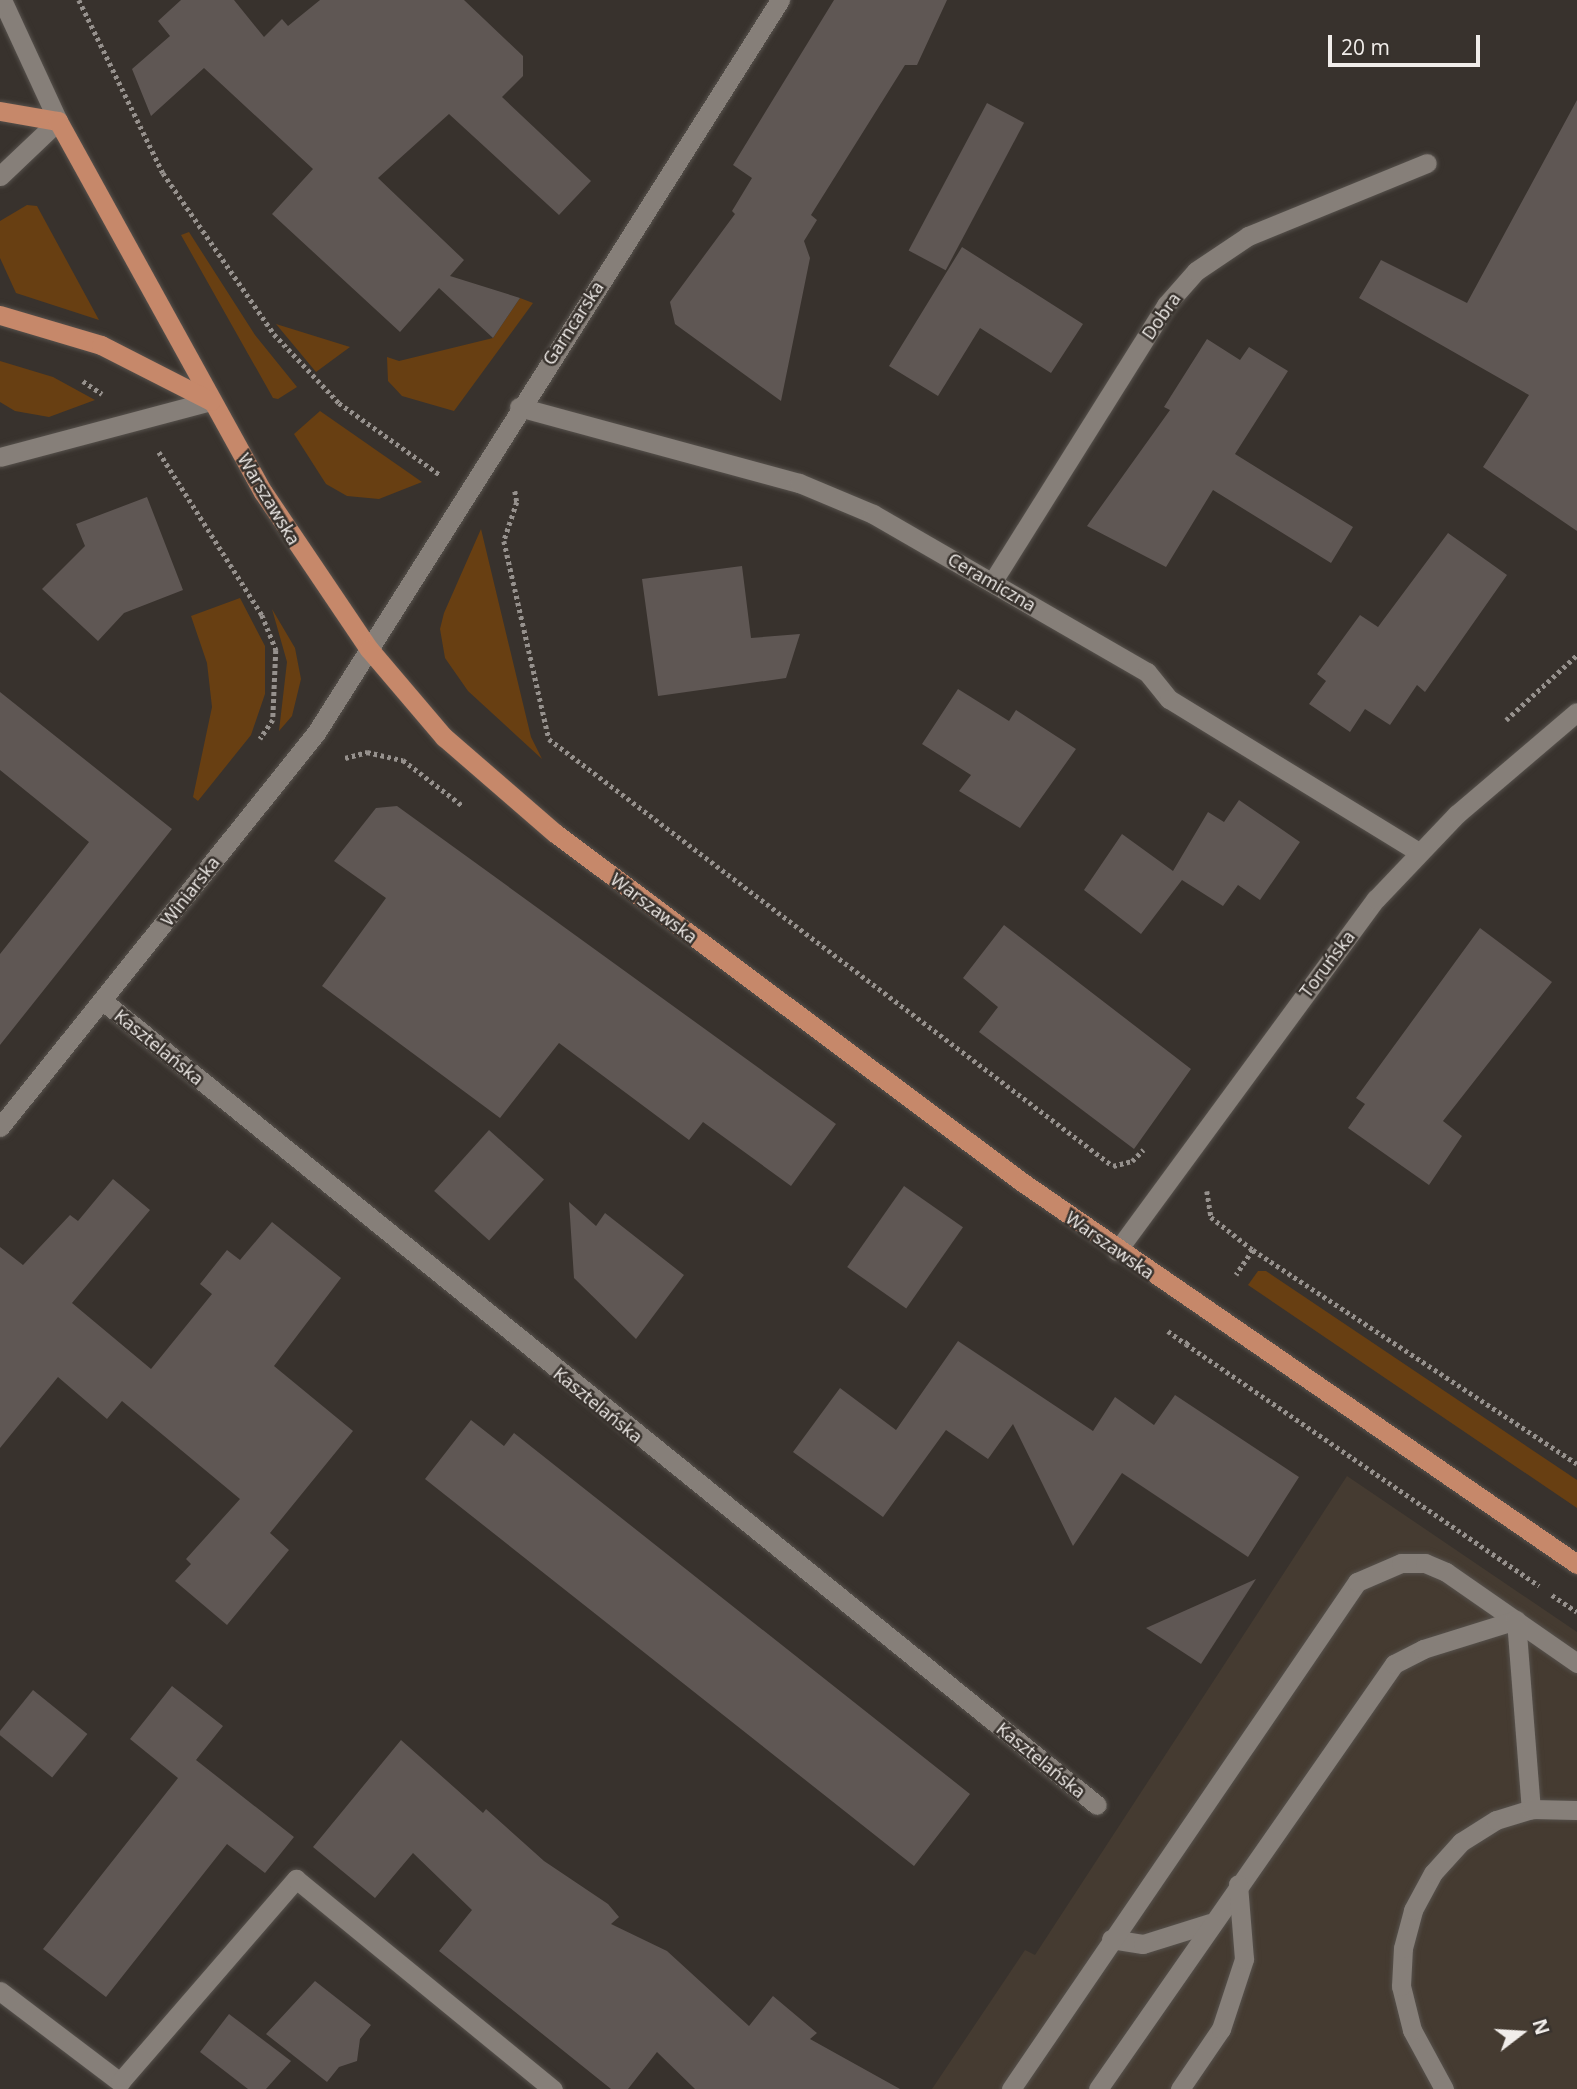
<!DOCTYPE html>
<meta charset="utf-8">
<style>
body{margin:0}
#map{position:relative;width:1577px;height:2089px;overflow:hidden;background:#38322d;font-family:"Open Sans",sans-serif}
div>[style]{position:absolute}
.built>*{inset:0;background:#453b31}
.green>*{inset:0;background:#683f12}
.building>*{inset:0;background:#5f5754;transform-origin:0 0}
.path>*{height:4.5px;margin-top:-2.25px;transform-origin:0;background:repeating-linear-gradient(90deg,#96918d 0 3.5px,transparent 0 7px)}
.roads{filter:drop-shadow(0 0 2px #56514c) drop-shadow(0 0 2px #56514c)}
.service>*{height:19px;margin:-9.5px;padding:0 9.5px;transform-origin:9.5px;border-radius:9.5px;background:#867f79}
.minor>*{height:19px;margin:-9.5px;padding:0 9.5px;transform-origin:9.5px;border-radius:9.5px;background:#867f79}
.tertiary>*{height:19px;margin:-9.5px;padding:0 9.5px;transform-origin:9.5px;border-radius:9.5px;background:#867f79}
.primary>*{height:19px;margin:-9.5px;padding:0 9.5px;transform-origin:9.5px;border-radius:9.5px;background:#c6886a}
span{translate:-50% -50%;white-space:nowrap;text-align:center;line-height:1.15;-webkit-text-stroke:5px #38322d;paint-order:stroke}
.street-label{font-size:18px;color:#f1edea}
.north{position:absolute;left:1486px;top:1998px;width:70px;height:70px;-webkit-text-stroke:5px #38322d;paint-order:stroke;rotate:73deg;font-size:19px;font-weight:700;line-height:28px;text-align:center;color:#f1edea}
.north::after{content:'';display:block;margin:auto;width:24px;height:32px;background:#f1edea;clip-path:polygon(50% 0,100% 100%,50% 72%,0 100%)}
.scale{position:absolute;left:1328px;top:35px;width:152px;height:32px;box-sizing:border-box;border:4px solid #f1edea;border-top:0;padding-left:9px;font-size:21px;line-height:24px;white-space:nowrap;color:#f1edea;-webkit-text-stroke:5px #38322d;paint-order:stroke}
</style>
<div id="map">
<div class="built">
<i style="clip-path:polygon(1347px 1476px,1577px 1632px,1577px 2089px,932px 2089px,1025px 1950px,1035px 1955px)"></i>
</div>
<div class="green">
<i style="clip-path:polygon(27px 205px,37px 206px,99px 320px,16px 293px,0 258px,0 221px)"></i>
<i style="clip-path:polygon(189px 232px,255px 335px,297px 387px,278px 399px,273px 398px,181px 235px)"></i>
<i style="clip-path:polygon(520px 298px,533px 303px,454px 411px,402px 396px,388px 381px,387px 357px,399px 361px,493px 338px)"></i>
<i style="clip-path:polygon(276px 324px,350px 347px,316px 372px)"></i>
<i style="clip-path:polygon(0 361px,53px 377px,95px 400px,49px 417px,15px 411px,0 402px)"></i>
<i style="clip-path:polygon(320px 411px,422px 482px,379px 499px,347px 496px,326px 484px,294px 434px)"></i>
<i style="clip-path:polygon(481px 529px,531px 737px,542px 759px,468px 691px,445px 658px,440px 629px,444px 613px)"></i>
<i style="clip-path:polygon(240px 598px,265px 646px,265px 694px,251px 735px,198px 801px,193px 797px,212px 707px,207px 663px,191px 616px)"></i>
<i style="clip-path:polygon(272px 609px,295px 648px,301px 679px,292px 716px,279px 731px,287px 662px)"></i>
<i style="clip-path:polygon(1258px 1271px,1266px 1271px,1577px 1480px,1577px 1508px,1248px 1285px)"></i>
</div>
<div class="building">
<i style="clip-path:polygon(181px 0,234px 0,264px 37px,282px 19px,288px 26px,320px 0,464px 0,523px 56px,523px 76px,502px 97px,591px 181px,559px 215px,449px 114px,378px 178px,464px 260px,450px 276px,520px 298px,493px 338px,439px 288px,400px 332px,272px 214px,313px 169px,204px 68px,151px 116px,132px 69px,170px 36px,158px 21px)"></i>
<i style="clip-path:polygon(834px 0,947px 0,917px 65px,905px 65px,811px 215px,817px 220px,804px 241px,810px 258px,781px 401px,675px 324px,670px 302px,735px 214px,732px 211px,752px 178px,733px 165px)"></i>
<i style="clip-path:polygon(1577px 100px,1577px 531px,1483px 467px,1529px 395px,1359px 298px,1381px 260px,1467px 303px)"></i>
<i style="left:987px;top:103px;width:42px;height:167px;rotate:28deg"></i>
<i style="clip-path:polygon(962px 247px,1083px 324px,1051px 373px,980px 328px,938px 396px,889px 366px)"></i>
<i style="clip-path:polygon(1207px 339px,1240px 360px,1249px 347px,1288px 371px,1235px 454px,1353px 527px,1331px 563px,1213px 490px,1166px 567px,1087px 526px,1170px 410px,1164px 407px)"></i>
<i style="clip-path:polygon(147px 497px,183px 590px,124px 613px,98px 641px,42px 589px,85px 546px,76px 524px)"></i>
<i style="clip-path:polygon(1448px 533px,1507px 575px,1425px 692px,1417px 685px,1390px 725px,1365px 709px,1350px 732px,1309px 704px,1326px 681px,1317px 674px,1360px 615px,1378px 627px)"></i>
<i style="clip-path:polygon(742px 566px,751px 638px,800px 634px,786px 678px,658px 696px,642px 579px)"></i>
<i style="clip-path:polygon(958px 689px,1009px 721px,1016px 710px,1076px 749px,1020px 828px,959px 791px,971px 775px,922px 744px)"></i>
<i style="clip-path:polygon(0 692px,172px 829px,0 1045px,0 954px,89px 842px,0 770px)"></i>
<i style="clip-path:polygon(1239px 800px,1300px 842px,1260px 900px,1238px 885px,1223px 906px,1182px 880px,1141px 934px,1084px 890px,1122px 834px,1173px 871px,1208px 812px,1224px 822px)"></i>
<i style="clip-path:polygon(397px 806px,836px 1124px,791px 1186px,703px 1122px,689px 1140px,559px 1043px,500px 1118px,322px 986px,386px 898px,334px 861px,376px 808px)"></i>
<i style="clip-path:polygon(1004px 925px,1191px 1069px,1134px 1149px,979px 1032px,998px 1007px,963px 978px)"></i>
<i style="clip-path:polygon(1480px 928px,1552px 982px,1443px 1121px,1462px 1136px,1429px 1185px,1348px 1128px,1365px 1104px,1356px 1098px)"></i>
<i style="left:489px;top:1130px;width:74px;height:82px;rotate:42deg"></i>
<i style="clip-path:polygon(113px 1179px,150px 1210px,72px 1303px,151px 1369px,212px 1294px,200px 1284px,227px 1250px,240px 1260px,272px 1222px,341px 1278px,274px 1366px,353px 1431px,270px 1533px,289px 1550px,227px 1625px,175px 1581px,191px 1564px,186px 1559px,240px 1499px,122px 1401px,107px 1419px,58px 1377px,0 1448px,0 1247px,23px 1265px,70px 1215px,78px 1221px)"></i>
<i style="left:904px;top:1186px;width:72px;height:99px;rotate:35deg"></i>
<i style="clip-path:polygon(569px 1202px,596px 1226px,605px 1213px,684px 1275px,636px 1339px,574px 1278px)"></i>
<i style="clip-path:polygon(958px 1341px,1093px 1431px,1115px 1397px,1154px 1425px,1175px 1395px,1299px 1477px,1248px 1557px,1122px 1473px,1073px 1546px,1013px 1424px,988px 1459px,946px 1430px,883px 1517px,793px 1452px,840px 1388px,896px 1430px)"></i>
<i style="clip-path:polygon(471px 1420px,504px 1446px,514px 1433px,970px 1794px,914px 1866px,425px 1479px)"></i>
<i style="clip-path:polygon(1256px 1579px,1201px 1664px,1146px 1628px)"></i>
<i style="clip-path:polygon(172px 1686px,223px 1726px,196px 1760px,294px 1837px,265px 1873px,227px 1844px,106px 1997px,43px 1949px,178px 1778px,130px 1739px)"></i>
<i style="left:33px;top:1690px;width:70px;height:56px;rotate:39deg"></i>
<i style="clip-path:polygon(401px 1740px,483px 1813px,486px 1809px,544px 1861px,608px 1904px,619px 1917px,611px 1924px,667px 1951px,749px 2026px,773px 1996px,817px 2033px,810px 2039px,900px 2089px,695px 2089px,657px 2052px,628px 2089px,611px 2089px,439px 1951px,472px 1910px,413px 1853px,375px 1898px,313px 1847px)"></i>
<i style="clip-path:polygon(315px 1981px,371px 2025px,360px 2039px,357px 2061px,339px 2067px,327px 2082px,266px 2034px)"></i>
<i style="clip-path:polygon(229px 2014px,291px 2061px,266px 2089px,248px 2089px,200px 2052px)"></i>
</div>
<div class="path">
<i style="left:79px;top:0;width:192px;rotate:64.1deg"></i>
<i style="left:163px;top:173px;width:196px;rotate:55.4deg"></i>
<i style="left:274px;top:334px;width:95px;rotate:46.7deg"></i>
<i style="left:339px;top:403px;width:123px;rotate:35.4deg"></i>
<i style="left:83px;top:381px;width:23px;rotate:34deg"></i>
<i style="left:159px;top:452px;width:193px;rotate:57.7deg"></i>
<i style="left:262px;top:615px;width:38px;rotate:68deg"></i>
<i style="left:276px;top:650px;width:70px;rotate:92.5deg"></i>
<i style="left:273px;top:720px;width:23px;rotate:124deg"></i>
<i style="left:515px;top:491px;width:11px;rotate:80deg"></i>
<i style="left:517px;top:502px;width:41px;rotate:108.4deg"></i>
<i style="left:504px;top:541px;width:203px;rotate:77.2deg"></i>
<i style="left:549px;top:739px;width:707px;rotate:37.13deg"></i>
<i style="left:1113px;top:1166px;width:20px;rotate:-15deg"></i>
<i style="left:1132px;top:1161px;width:16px;rotate:-45deg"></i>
<i style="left:1506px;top:720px;width:96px;rotate:-42.5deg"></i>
<i style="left:345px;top:758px;width:23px;rotate:-15deg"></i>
<i style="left:367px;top:752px;width:37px;rotate:13deg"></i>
<i style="left:403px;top:760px;width:76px;rotate:37.5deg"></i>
<i style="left:1207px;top:1191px;width:26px;rotate:81deg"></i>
<i style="left:1211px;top:1217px;width:53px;rotate:38.2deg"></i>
<i style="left:1253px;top:1250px;width:30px;rotate:124deg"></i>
<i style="left:1253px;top:1250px;width:388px;rotate:33.4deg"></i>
<i style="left:1168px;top:1331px;width:22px;rotate:36deg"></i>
<i style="left:1186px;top:1344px;width:5px;rotate:-53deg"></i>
<i style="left:1186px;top:1344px;width:428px;rotate:34.4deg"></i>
<i style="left:1552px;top:1595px;width:30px;rotate:34deg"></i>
</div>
<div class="roads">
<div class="service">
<i style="left:0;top:457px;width:218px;rotate:-14.9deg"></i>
<i style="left:1111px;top:1939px;width:32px;rotate:9deg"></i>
<i style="left:1143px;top:1944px;width:70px;rotate:-17.4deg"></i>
<i style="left:1011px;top:2089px;width:614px;rotate:-55.69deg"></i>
<i style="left:1357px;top:1582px;width:48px;rotate:-23.4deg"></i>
<i style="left:1401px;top:1563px;width:24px"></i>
<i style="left:1425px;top:1563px;width:23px;rotate:23deg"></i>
<i style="left:1446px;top:1572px;width:160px;rotate:34.8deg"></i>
<i style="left:1098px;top:2089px;width:518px;rotate:-55.14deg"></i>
<i style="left:1394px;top:1664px;width:33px;rotate:-27deg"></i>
<i style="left:1423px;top:1649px;width:97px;rotate:-17.3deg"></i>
<i style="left:1516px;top:1620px;width:190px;rotate:85.5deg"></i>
<i style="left:1180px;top:2089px;width:73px;rotate:-55.7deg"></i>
<i style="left:1221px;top:2029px;width:74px;rotate:-71.8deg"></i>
<i style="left:1244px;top:1959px;width:75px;rotate:-94.6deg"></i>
<i style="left:1444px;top:2089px;width:67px;rotate:-118.5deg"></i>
<i style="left:1412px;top:2030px;width:45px;rotate:-104deg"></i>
<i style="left:1401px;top:1986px;width:38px;rotate:-87deg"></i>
<i style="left:1403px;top:1948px;width:39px;rotate:-75deg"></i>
<i style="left:1413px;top:1910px;width:42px;rotate:-61.6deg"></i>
<i style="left:1433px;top:1873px;width:42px;rotate:-47.9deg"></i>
<i style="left:1461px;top:1842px;width:41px;rotate:-32.2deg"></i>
<i style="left:1496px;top:1820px;width:37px;rotate:-17deg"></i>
<i style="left:1531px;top:1809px;width:46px;rotate:1.2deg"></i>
</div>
<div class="minor">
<i style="left:519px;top:407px;width:290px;rotate:15.2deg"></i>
<i style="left:799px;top:483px;width:80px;rotate:22.7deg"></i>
<i style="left:873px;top:514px;width:316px;rotate:30deg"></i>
<i style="left:1147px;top:672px;width:35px;rotate:51deg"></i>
<i style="left:1169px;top:699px;width:293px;rotate:31.5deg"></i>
<i style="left:993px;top:581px;width:326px;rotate:-57.9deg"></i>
<i style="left:1166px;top:305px;width:45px;rotate:-48.6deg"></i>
<i style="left:1196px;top:271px;width:63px;rotate:-33.9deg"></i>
<i style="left:1248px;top:236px;width:193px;rotate:-22.2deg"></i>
<i style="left:103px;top:1001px;width:1278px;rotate:38.97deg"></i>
<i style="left:0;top:1127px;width:505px;rotate:-51.27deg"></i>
<i style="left:316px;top:733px;width:868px;rotate:-57.67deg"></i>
<i style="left:1117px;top:1251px;width:437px;rotate:-53.7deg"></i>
<i style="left:1376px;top:899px;width:117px;rotate:-46.4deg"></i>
<i style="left:1457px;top:814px;width:157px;rotate:-40.4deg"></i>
<i style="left:0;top:1991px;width:151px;rotate:37.2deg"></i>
<i style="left:120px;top:2082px;width:269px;rotate:-49.1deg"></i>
<i style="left:296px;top:1879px;width:332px;rotate:39.3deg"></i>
</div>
<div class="tertiary">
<i style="left:0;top:176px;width:80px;rotate:-43.5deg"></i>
<i style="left:58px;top:121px;width:133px;rotate:-114.8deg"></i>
</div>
<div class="primary">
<i style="left:0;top:111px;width:59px;rotate:9.8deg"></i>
<i style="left:58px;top:121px;width:424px;rotate:61.1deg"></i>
<i style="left:263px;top:492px;width:189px;rotate:56deg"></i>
<i style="left:369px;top:649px;width:116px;rotate:49.6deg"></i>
<i style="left:444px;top:737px;width:147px;rotate:40.9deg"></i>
<i style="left:555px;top:833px;width:583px;rotate:36.77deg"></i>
<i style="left:1022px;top:1182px;width:674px;rotate:34.54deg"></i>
<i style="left:0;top:315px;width:105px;rotate:16.5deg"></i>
<i style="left:101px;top:345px;width:123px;rotate:27deg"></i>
</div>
</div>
<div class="street-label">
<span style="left:1161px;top:316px;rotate:-55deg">Dobra</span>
<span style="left:573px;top:323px;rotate:-57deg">Garncarska</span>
<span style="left:269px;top:499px;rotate:59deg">Warszawska</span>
<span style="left:992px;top:582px;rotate:30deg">Ceramiczna</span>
<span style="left:190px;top:891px;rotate:-52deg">Winiarska</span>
<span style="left:654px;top:908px;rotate:37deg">Warszawska</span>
<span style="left:1327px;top:964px;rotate:-53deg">Toruńska</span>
<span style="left:159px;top:1047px;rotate:39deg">Kasztelańska</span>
<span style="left:1110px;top:1245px;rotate:35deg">Warszawska</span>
<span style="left:598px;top:1405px;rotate:39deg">Kasztelańska</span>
<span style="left:1041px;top:1760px;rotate:39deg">Kasztelańska</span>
</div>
<div class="north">N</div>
<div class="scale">20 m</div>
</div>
